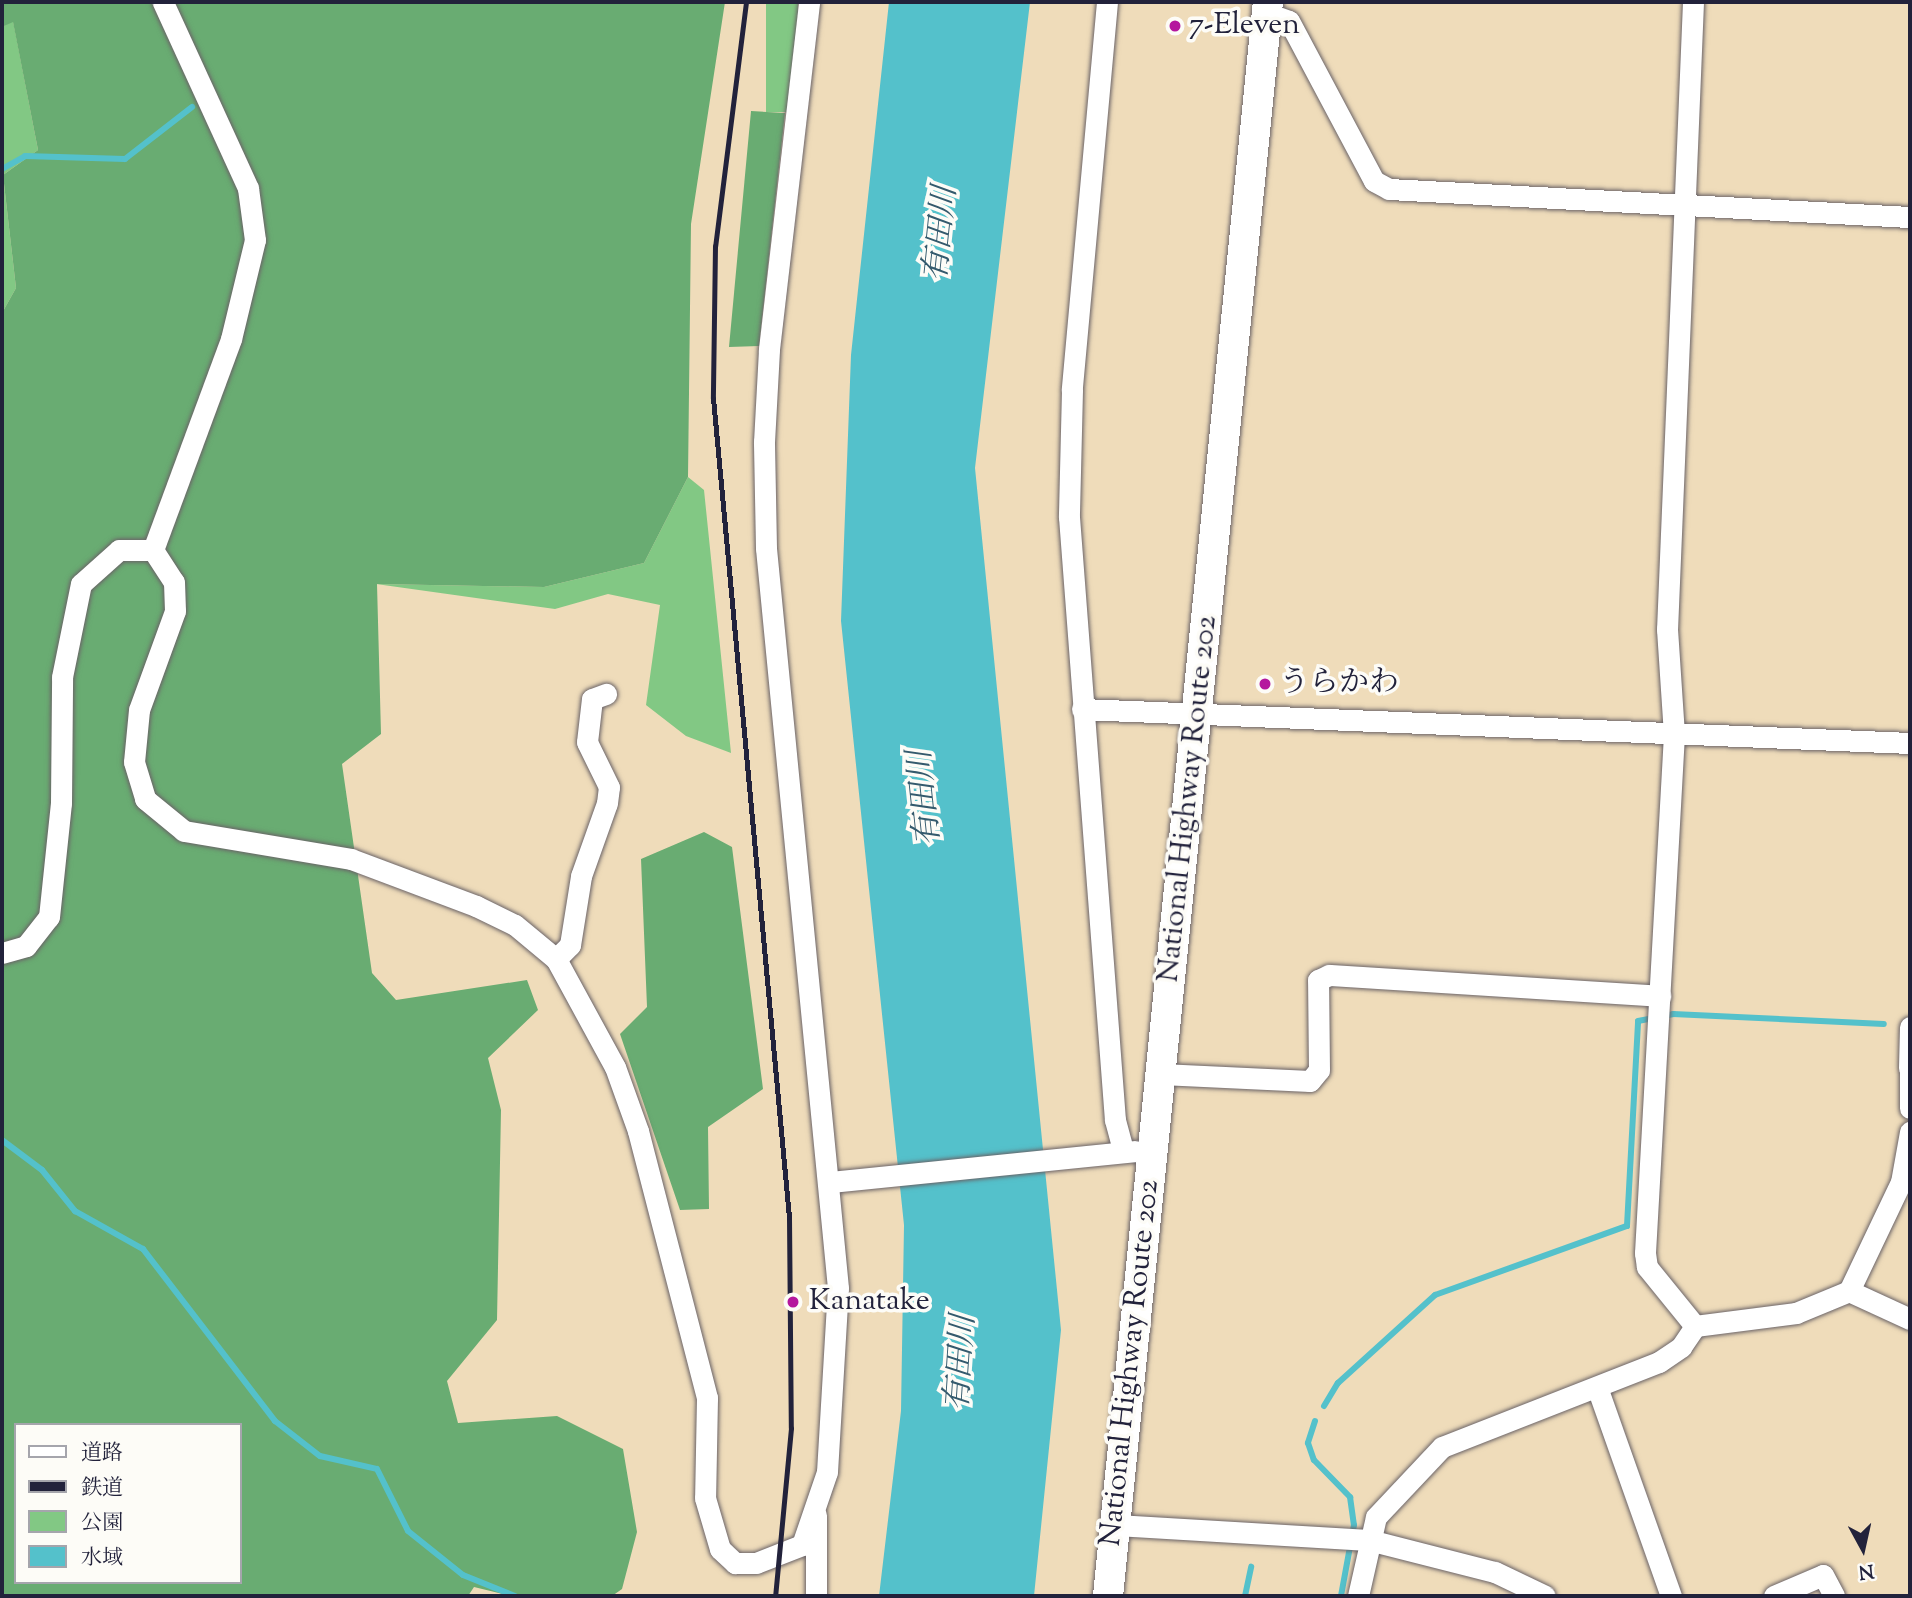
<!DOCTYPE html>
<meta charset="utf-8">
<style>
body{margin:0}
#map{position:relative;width:1912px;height:1598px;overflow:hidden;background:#efdcba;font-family:"Sorts Mill Goudy","Noto Serif JP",serif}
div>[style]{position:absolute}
.green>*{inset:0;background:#82c884;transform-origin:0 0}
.forest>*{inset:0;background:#69ac72}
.water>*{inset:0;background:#54c1cb}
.stream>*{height:6px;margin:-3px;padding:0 3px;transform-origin:3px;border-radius:3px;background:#54c1cb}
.roads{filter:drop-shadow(0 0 2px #6a6367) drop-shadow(0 0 2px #6a6367)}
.minor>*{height:21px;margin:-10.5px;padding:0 10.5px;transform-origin:10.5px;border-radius:10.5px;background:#fff}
.highway>*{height:30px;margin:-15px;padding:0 15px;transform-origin:15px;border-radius:15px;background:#fff}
.rail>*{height:5px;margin:-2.5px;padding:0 2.5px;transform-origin:2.5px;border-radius:2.5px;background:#22223b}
.dots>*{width:19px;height:19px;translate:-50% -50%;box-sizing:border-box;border:4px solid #fdfcf7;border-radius:50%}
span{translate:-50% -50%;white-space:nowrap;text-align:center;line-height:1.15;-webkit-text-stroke:7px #fdfcf7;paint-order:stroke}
.poi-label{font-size:30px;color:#22223b}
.left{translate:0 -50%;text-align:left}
.street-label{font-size:30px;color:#22223b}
.water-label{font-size:32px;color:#345a6d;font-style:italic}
.frame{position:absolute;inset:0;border:4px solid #22223b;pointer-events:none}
.legend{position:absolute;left:14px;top:1423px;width:228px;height:161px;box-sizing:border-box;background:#fdfcf7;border:2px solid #a5a5ac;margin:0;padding:9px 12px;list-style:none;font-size:21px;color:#22223b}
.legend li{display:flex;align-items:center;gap:14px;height:35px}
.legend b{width:35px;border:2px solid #a5a5ac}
.north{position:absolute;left:1828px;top:1514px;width:70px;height:70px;-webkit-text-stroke:5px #fdfcf7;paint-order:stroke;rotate:172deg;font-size:19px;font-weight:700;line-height:28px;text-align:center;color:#22223b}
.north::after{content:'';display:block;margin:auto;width:24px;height:32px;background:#22223b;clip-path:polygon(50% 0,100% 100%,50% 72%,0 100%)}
</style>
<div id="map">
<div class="green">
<i style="left:766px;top:2px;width:32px;height:110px"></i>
<i style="clip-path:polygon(13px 21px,38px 150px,3px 175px,16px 288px,2px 313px,2px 27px)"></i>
<i style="clip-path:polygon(688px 477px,704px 490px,731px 753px,686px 736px,646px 705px,660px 605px,608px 594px,555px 609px,376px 584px,544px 587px,644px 563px)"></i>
</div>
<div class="forest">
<i style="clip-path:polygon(evenodd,2px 2px,725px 2px,691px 224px,688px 477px,644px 563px,544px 587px,377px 584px,381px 734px,342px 764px,372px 973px,396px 1000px,527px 980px,538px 1010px,488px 1058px,501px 1110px,497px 1320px,447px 1381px,458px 1423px,557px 1416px,623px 1449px,637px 1532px,622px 1589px,612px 1596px,511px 1596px,474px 1587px,468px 1596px,2px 1596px,2px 313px,16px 288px,3px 175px,38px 150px,13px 22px,2px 27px,2px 2px,16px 1425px,240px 1425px,240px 1582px,16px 1582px,16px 1425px)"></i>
<i style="clip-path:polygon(751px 111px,785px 113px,759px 346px,729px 347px)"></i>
<i style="clip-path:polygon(704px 832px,732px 847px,763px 1089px,708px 1127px,709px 1209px,680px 1210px,620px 1034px,647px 1007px,641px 859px)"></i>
</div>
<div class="water">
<i style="clip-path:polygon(889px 2px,1030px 2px,975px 468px,1061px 1330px,1034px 1596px,879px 1596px,901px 1411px,904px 1225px,841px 621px,851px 355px)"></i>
</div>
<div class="stream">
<i style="left:2px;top:169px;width:26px;rotate:-29deg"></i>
<i style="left:25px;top:156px;width:100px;rotate:1.7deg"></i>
<i style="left:125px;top:159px;width:85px;rotate:-37.8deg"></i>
<i style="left:2px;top:1140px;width:50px;rotate:36.9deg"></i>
<i style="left:42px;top:1170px;width:53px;rotate:51.2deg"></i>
<i style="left:75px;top:1211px;width:78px;rotate:29.2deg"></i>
<i style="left:143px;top:1249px;width:217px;rotate:52.5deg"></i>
<i style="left:275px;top:1421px;width:57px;rotate:37.9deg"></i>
<i style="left:320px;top:1456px;width:58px;rotate:12.8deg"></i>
<i style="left:377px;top:1469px;width:69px;rotate:63.4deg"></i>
<i style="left:408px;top:1531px;width:70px;rotate:38.7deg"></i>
<i style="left:463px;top:1575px;width:56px;rotate:22deg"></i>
<i style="left:1324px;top:1406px;width:27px;rotate:-59deg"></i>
<i style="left:1338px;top:1383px;width:131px;rotate:-42.2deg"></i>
<i style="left:1435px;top:1295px;width:204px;rotate:-19.8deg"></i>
<i style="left:1627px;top:1226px;width:205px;rotate:-86.9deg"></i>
<i style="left:1638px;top:1021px;width:36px;rotate:-11deg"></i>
<i style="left:1673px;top:1014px;width:211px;rotate:2.7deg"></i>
<i style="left:1315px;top:1421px;width:23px;rotate:108deg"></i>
<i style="left:1308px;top:1443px;width:18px;rotate:71deg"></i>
<i style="left:1314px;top:1460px;width:52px;rotate:45.8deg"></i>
<i style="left:1350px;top:1497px;width:28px;rotate:82deg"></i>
<i style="left:1354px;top:1525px;width:72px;rotate:100.4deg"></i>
<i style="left:1245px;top:1596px;width:30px;rotate:-78deg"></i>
</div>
<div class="roads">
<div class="minor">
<i style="left:1107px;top:2px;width:390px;rotate:95.2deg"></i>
<i style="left:1072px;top:390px;width:127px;rotate:91.4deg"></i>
<i style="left:1069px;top:517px;width:605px;rotate:85.64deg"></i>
<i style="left:1115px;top:1120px;width:30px;rotate:75deg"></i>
<i style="left:1693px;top:2px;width:628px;rotate:92.37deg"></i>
<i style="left:1667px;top:629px;width:105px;rotate:86.2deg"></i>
<i style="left:1674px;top:734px;width:520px;rotate:93.2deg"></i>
<i style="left:1645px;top:1253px;width:14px;rotate:82deg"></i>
<i style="left:1647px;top:1267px;width:76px;rotate:50.9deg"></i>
<i style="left:1267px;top:13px;width:23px;rotate:20deg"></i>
<i style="left:1289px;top:21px;width:181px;rotate:62deg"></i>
<i style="left:1374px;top:181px;width:17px;rotate:28deg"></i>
<i style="left:1389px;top:189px;width:522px;rotate:3.08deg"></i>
<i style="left:153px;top:550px;width:225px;rotate:-69.7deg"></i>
<i style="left:231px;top:339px;width:102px;rotate:-76.4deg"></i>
<i style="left:255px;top:240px;width:52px;rotate:-97.7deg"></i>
<i style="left:248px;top:188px;width:205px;rotate:-114.6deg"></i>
<i style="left:1082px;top:709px;width:829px;rotate:2.35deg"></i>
<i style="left:2px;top:953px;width:25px;rotate:-16deg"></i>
<i style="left:26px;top:946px;width:37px;rotate:-52deg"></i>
<i style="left:49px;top:917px;width:115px;rotate:-84deg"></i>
<i style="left:61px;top:803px;width:126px;rotate:-89.5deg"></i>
<i style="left:62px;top:677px;width:95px;rotate:-78.5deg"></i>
<i style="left:81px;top:584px;width:51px;rotate:-41.8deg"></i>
<i style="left:119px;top:550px;width:34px"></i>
<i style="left:153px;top:550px;width:38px;rotate:57deg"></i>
<i style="left:174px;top:582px;width:29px;rotate:88deg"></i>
<i style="left:175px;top:611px;width:105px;rotate:110deg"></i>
<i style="left:139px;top:710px;width:52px;rotate:95.5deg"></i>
<i style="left:134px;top:762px;width:39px;rotate:73deg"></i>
<i style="left:145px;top:799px;width:50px;rotate:39.4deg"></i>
<i style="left:184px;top:831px;width:169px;rotate:9.5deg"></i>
<i style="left:351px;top:859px;width:134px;rotate:20.6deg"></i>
<i style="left:476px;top:906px;width:43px;rotate:26deg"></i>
<i style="left:515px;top:925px;width:53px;rotate:39.7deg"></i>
<i style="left:556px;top:959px;width:123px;rotate:61.4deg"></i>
<i style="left:615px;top:1067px;width:68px;rotate:70.2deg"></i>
<i style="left:638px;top:1131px;width:276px;rotate:75.5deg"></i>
<i style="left:707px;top:1398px;width:100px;rotate:91.1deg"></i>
<i style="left:705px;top:1498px;width:53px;rotate:73.6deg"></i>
<i style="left:720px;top:1549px;width:21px;rotate:43deg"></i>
<i style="left:735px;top:1563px;width:21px"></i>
<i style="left:756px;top:1563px;width:49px;rotate:-21.4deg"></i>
<i style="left:802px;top:1545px;width:77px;rotate:-71.1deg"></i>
<i style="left:827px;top:1472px;width:184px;rotate:-86.6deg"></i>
<i style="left:838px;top:1288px;width:743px;rotate:-95.56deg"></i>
<i style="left:766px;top:548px;width:106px;rotate:-91.1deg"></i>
<i style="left:764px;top:442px;width:93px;rotate:-86.9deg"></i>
<i style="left:769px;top:349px;width:349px;rotate:-83.4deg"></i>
<i style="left:556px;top:959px;width:20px;rotate:-45deg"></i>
<i style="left:570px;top:945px;width:70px;rotate:-80.9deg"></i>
<i style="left:581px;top:876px;width:77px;rotate:-70.4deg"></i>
<i style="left:607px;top:803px;width:16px;rotate:-83deg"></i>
<i style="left:609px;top:787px;width:50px;rotate:-116.1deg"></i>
<i style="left:587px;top:742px;width:43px;rotate:-83.4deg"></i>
<i style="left:592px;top:699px;width:15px;rotate:-20deg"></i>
<i style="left:1910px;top:1064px;width:44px;rotate:90deg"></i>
<i style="left:1909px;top:1068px;width:41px;rotate:-88.6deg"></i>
<i style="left:1161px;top:1074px;width:149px;rotate:2.7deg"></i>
<i style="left:1310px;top:1081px;width:14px;rotate:-51deg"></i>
<i style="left:1319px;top:1070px;width:90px;rotate:-90.6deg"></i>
<i style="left:1318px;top:980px;width:12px;rotate:-24deg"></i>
<i style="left:1329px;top:975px;width:332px;rotate:3.6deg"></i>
<i style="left:831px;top:1182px;width:306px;rotate:-5.8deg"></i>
<i style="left:1849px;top:1291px;width:67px;rotate:24.7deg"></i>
<i style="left:1598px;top:1390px;width:219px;rotate:70.5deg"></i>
<i style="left:816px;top:1515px;width:81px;rotate:90deg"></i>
<i style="left:1116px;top:1525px;width:253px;rotate:3.4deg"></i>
<i style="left:1369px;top:1540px;width:130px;rotate:14.3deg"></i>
<i style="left:1495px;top:1572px;width:55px;rotate:25.6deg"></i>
<i style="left:1358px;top:1596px;width:81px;rotate:-77.2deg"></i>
<i style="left:1376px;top:1517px;width:96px;rotate:-46.7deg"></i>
<i style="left:1442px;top:1447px;width:233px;rotate:-21.4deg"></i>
<i style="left:1659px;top:1362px;width:27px;rotate:-34deg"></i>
<i style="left:1681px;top:1347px;width:25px;rotate:-56deg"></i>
<i style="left:1695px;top:1326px;width:102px;rotate:-7.3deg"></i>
<i style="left:1796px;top:1313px;width:57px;rotate:-22.5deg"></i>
<i style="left:1849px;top:1291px;width:121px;rotate:-64.5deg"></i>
<i style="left:1901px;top:1182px;width:51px;rotate:-79.8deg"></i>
<i style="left:1774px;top:1596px;width:53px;rotate:-23.2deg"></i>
<i style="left:1823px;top:1575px;width:24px;rotate:62deg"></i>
</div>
<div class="highway">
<i style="left:1108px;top:1596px;width:1602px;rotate:-84.27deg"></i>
</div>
</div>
<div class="rail">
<i style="left:746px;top:2px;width:246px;rotate:97.2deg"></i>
<i style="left:715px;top:246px;width:152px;rotate:90.8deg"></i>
<i style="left:713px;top:398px;width:824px;rotate:84.7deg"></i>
<i style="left:789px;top:1218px;width:210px;rotate:89.5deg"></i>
<i style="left:791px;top:1428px;width:169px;rotate:95.4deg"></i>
</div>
<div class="dots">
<i style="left:1175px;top:26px;background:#b5179e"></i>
<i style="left:1265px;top:684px;background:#b5179e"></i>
<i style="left:793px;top:1302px;background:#b5179e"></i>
</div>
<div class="poi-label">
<span class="left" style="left:1189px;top:26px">7-Eleven</span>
<span class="left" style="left:1279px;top:684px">うらかわ</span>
<span class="left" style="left:809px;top:1302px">Kanatake</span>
</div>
<div class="street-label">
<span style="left:1189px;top:799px;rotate:-84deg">National Highway Route 202</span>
<span style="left:1131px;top:1363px;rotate:-84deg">National Highway Route 202</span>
</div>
<div class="water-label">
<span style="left:942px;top:234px;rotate:-84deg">有田川</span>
<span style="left:926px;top:798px;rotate:-96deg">有田川</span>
<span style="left:962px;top:1363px;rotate:-86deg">有田川</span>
</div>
<div class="frame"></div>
<ul class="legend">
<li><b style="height:9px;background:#fff"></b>道路</li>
<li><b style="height:9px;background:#22223b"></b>鉄道</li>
<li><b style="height:19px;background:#82c884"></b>公園</li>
<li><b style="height:19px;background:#54c1cb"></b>水域</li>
</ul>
<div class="north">N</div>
</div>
